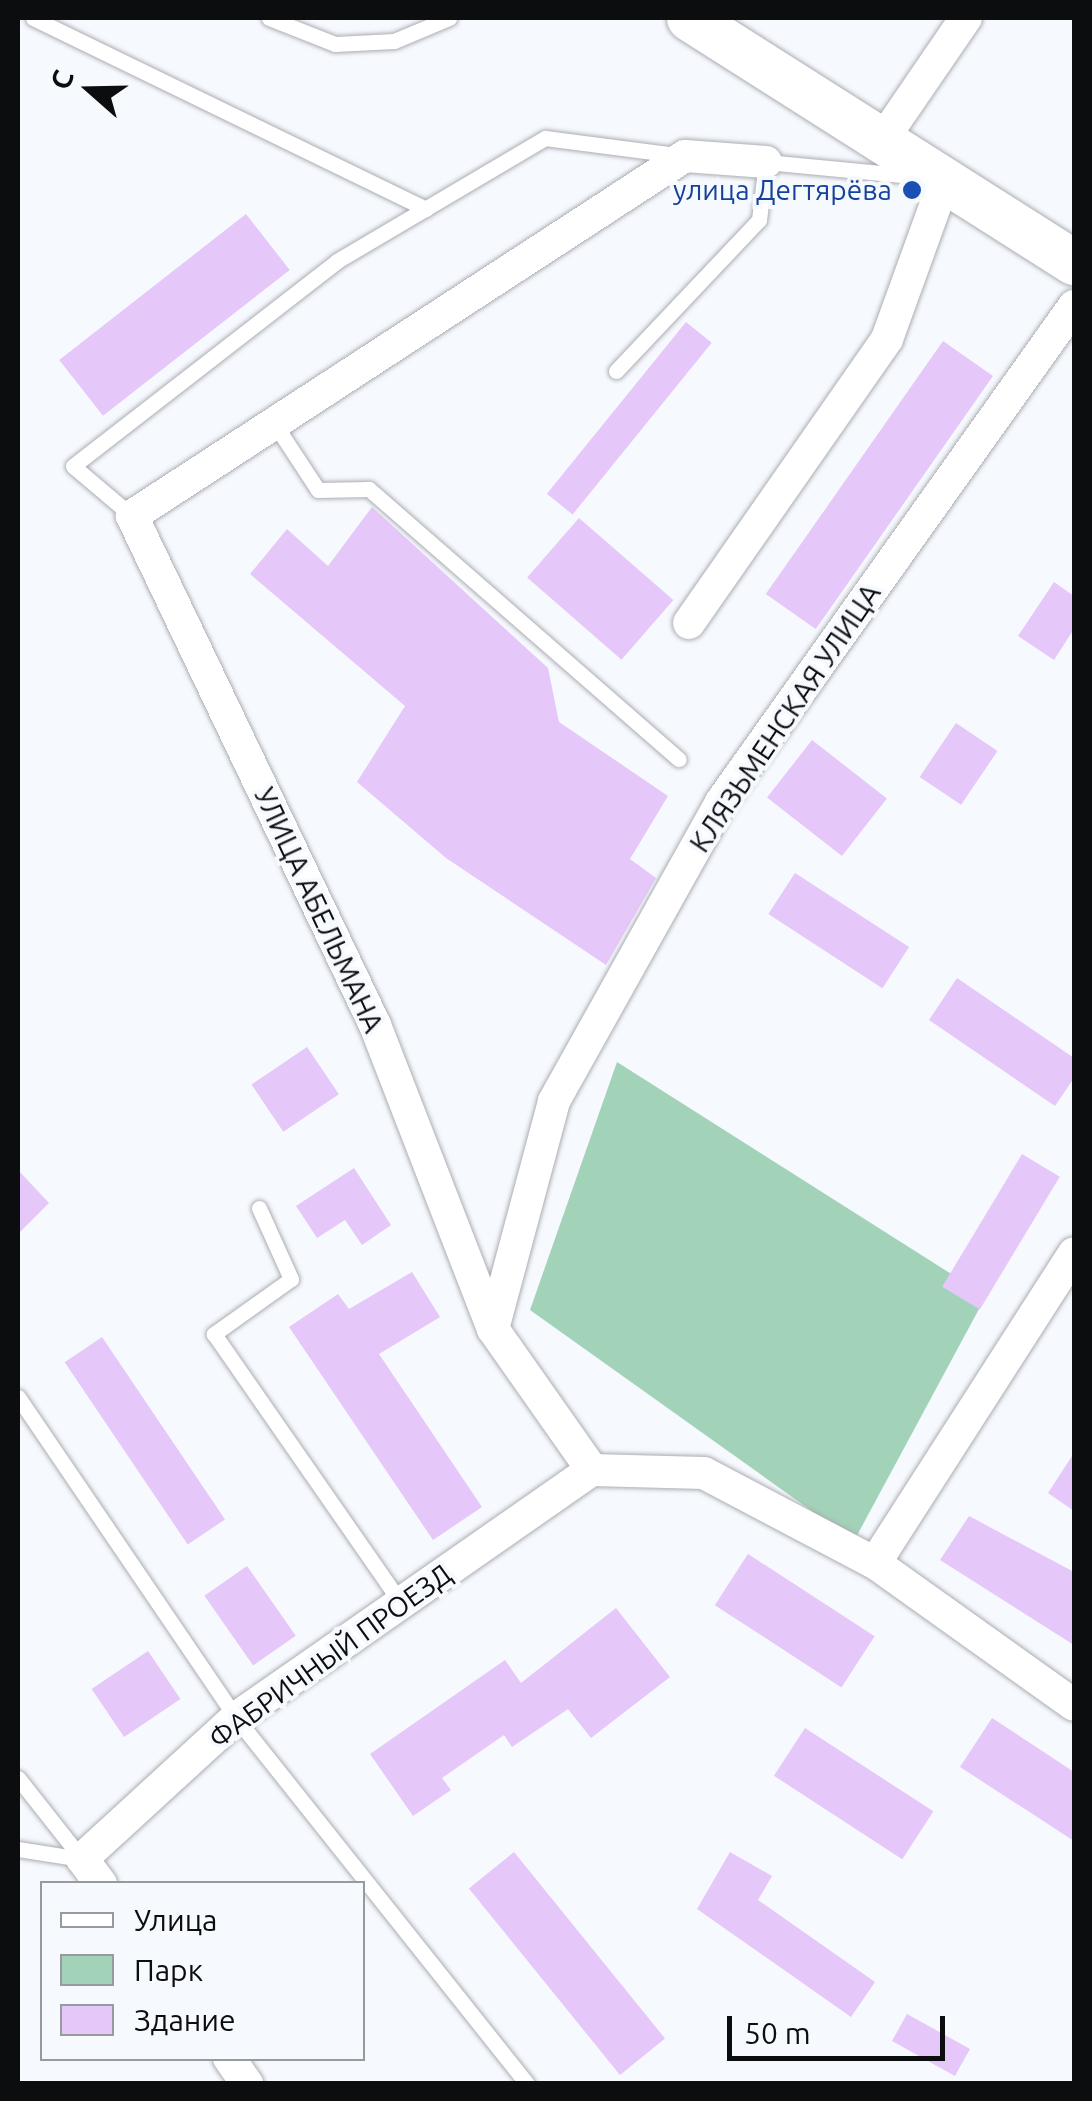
<!DOCTYPE html>
<meta charset="utf-8">
<style>
body{margin:0}
#map{position:relative;width:1092px;height:2101px;overflow:hidden;background:#f6f9fe;font-family:Ubuntu,sans-serif}
div>[style]{position:absolute}
.green>*{inset:0;background:#a2d3b8}
.building>*{inset:0;background:#e5c8f9;transform-origin:0 0}
.roads{filter:drop-shadow(0 0 2px #abadb2) drop-shadow(0 0 2px #abadb2)}
.service>*{height:15px;margin:-7.5px;padding:0 7.5px;transform-origin:7.5px;border-radius:7.5px;background:#fff}
.minor>*{height:32px;margin:-16px;padding:0 16px;transform-origin:16px;border-radius:16px;background:#fff}
.secondary>*{height:45px;margin:-22.5px;padding:0 22.5px;transform-origin:22.5px;border-radius:22.5px;background:#fff}
.dots>*{width:28px;height:28px;translate:-50% -50%;box-sizing:border-box;border:5px solid #f6f9fe;border-radius:50%}
span{translate:-50% -50%;white-space:nowrap;text-align:center;line-height:1.15;-webkit-text-stroke:8px #f6f9fe;paint-order:stroke}
.transit-label{font-size:28px;color:#164399}
.right{translate:-100% -50%;text-align:right}
.street-label{font-size:28px;color:#0c0d0e}
.frame{position:absolute;inset:0;border:20px solid #0c0d0e;pointer-events:none}
.legend{position:absolute;left:40px;top:1881px;width:325px;height:180px;box-sizing:border-box;background:#f6f9fe;border:2px solid #989b9e;margin:0;padding:12px 18px;list-style:none;font-size:30px;color:#0c0d0e}
.legend li{display:flex;align-items:center;gap:20px;height:50px}
.legend b{width:50px;border:2px solid #989b9e}
.north{position:absolute;left:40px;top:40px;width:100px;height:100px;-webkit-text-stroke:8px #f6f9fe;paint-order:stroke;rotate:290deg;font-size:28px;font-weight:700;line-height:40px;text-align:center;color:#0c0d0e}
.north::after{content:'';display:block;margin:auto;width:35px;height:45px;background:#0c0d0e;clip-path:polygon(50% 0,100% 100%,50% 72%,0 100%)}
.scale{position:absolute;left:727px;top:2016px;width:218px;height:45px;box-sizing:border-box;border:5px solid #0c0d0e;border-top:0;padding-left:12px;font-size:30px;line-height:35px;white-space:nowrap;color:#0c0d0e;-webkit-text-stroke:8px #f6f9fe;paint-order:stroke}
</style>
<div id="map">
<div class="green">
<i style="clip-path:polygon(617px 1062px,986px 1296px,854px 1541px,530px 1310px)"></i>
</div>
<div class="building">
<i style="left:246px;top:214px;width:71px;height:237px;rotate:52deg"></i>
<i style="left:686px;top:322px;width:33px;height:221px;rotate:39deg"></i>
<i style="left:943px;top:341px;width:61px;height:309px;rotate:35deg"></i>
<i style="clip-path:polygon(372px 507px,548px 668px,559px 722px,668px 796px,630px 859px,656px 878px,606px 965px,446px 858px,357px 782px,405px 706px,250px 574px,287px 529px,328px 566px)"></i>
<i style="left:579px;top:518px;width:125px;height:79px;rotate:41deg"></i>
<i style="clip-path:polygon(1054px 582px,1074px 596px,1074px 629px,1054px 660px,1018px 636px)"></i>
<i style="left:956px;top:723px;width:50px;height:65px;rotate:34deg"></i>
<i style="left:812px;top:740px;width:95px;height:73px;rotate:38deg"></i>
<i style="left:795px;top:873px;width:136px;height:49px;rotate:33deg"></i>
<i style="clip-path:polygon(957px 978px,1074px 1058px,1074px 1078px,1055px 1106px,929px 1020px)"></i>
<i style="left:307px;top:1047px;width:57px;height:67px;rotate:56deg"></i>
<i style="left:1022px;top:1154px;width:44px;height:155px;rotate:31deg"></i>
<i style="clip-path:polygon(354px 1168px,391px 1225px,362px 1245px,345px 1220px,317px 1238px,296px 1206px)"></i>
<i style="clip-path:polygon(18px 1170px,49px 1203px,18px 1234px)"></i>
<i style="clip-path:polygon(412px 1272px,440px 1317px,379px 1354px,482px 1507px,433px 1540px,289px 1327px,338px 1294px,349px 1309px)"></i>
<i style="left:102px;top:1337px;width:220px;height:45px;rotate:56deg"></i>
<i style="clip-path:polygon(1074px 1453px,1074px 1511px,1048px 1493px)"></i>
<i style="clip-path:polygon(969px 1516px,1074px 1572px,1074px 1645px,940px 1560px)"></i>
<i style="left:748px;top:1554px;width:151px;height:61px;rotate:33deg"></i>
<i style="left:247px;top:1566px;width:85px;height:52px;rotate:55deg"></i>
<i style="clip-path:polygon(616px 1608px,670px 1677px,591px 1738px,568px 1709px,512px 1747px,504px 1735px,442px 1778px,451px 1790px,413px 1816px,370px 1754px,505px 1660px,521px 1683px)"></i>
<i style="left:148px;top:1651px;width:58px;height:68px;rotate:56deg"></i>
<i style="clip-path:polygon(992px 1718px,1074px 1772px,1074px 1841px,960px 1767px)"></i>
<i style="left:805px;top:1728px;width:153px;height:57px;rotate:33deg"></i>
<i style="left:514px;top:1852px;width:240px;height:58px;rotate:51deg"></i>
<i style="clip-path:polygon(730px 1852px,772px 1876px,758px 1900px,875px 1982px,851px 2017px,697px 1909px)"></i>
<i style="left:907px;top:2014px;width:72px;height:31px;rotate:29deg"></i>
</div>
<div class="roads">
<div class="service">
<i style="left:33px;top:18px;width:437px;rotate:25.9deg"></i>
<i style="left:269px;top:18px;width:71px;rotate:21.5deg"></i>
<i style="left:335px;top:44px;width:59px;rotate:-2.9deg"></i>
<i style="left:394px;top:41px;width:60px;rotate:-22.7deg"></i>
<i style="left:616px;top:371px;width:208px;rotate:-46.6deg"></i>
<i style="left:759px;top:220px;width:58px;rotate:-83.1deg"></i>
<i style="left:766px;top:162px;width:147px;rotate:5.5deg"></i>
<i style="left:274px;top:423px;width:80px;rotate:56.7deg"></i>
<i style="left:318px;top:490px;width:51px;rotate:-1.1deg"></i>
<i style="left:369px;top:489px;width:411px;rotate:41.1deg"></i>
<i style="left:132px;top:516px;width:77px;rotate:-139.7deg"></i>
<i style="left:73px;top:466px;width:334px;rotate:-37.8deg"></i>
<i style="left:337px;top:261px;width:242px;rotate:-30.6deg"></i>
<i style="left:545px;top:138px;width:132px;rotate:7.4deg"></i>
<i style="left:259px;top:1208px;width:78px;rotate:65.7deg"></i>
<i style="left:291px;top:1279px;width:95px;rotate:144.5deg"></i>
<i style="left:214px;top:1334px;width:328px;rotate:55.2deg"></i>
<i style="left:18px;top:1397px;width:388px;rotate:55.8deg"></i>
<i style="left:236px;top:1718px;width:468px;rotate:51.5deg"></i>
<i style="left:18px;top:1778px;width:103px;rotate:51.7deg"></i>
<i style="left:18px;top:1849px;width:65px;rotate:8.9deg"></i>
</div>
<div class="minor">
<i style="left:883px;top:139px;width:147px;rotate:-55.6deg"></i>
<i style="left:766px;top:162px;width:81px;rotate:-175.8deg"></i>
<i style="left:685px;top:156px;width:660px;rotate:146.94deg"></i>
<i style="left:132px;top:516px;width:564px;rotate:64.48deg"></i>
<i style="left:375px;top:1025px;width:326px;rotate:68.8deg"></i>
<i style="left:493px;top:1329px;width:172px;rotate:54.9deg"></i>
<i style="left:592px;top:1470px;width:112px;rotate:1.5deg"></i>
<i style="left:704px;top:1473px;width:193px;rotate:27.8deg"></i>
<i style="left:875px;top:1563px;width:244px;rotate:35.5deg"></i>
<i style="left:689px;top:623px;width:346px;rotate:-55.1deg"></i>
<i style="left:887px;top:339px;width:170px;rotate:-70.1deg"></i>
<i style="left:493px;top:1329px;width:236px;rotate:-75deg"></i>
<i style="left:554px;top:1101px;width:342px;rotate:-60.8deg"></i>
<i style="left:721px;top:802px;width:609px;rotate:-54.56deg"></i>
<i style="left:875px;top:1563px;width:368px;rotate:-57.3deg"></i>
<i style="left:101px;top:1884px;width:31px;rotate:-127deg"></i>
<i style="left:82px;top:1859px;width:209px;rotate:-42.5deg"></i>
<i style="left:236px;top:1718px;width:434px;rotate:-34.9deg"></i>
<i style="left:229px;top:2058px;width:32px;rotate:55deg"></i>
</div>
<div class="secondary">
<i style="left:689px;top:18px;width:456px;rotate:32.4deg"></i>
</div>
</div>
<div class="dots">
<i style="left:912px;top:190px;background:#1a4fb4"></i>
</div>
<div class="transit-label">
<span class="right" style="left:892px;top:190px">улица Дегтярёва</span>
</div>
<div class="street-label">
<span style="left:785px;top:718px;rotate:-56deg">КЛЯЗЬМЕНСКАЯ УЛИЦА</span>
<span style="left:319px;top:910px;rotate:65deg">УЛИЦА АБЕЛЬМАНА</span>
<span style="left:330px;top:1656px;rotate:-36deg">ФАБРИЧНЫЙ ПРОЕЗД</span>
</div>
<div class="frame"></div>
<ul class="legend">
<li><b style="height:12px;background:#fff"></b>Улица</li>
<li><b style="height:28px;background:#a2d3b8"></b>Парк</li>
<li><b style="height:28px;background:#e5c8f9"></b>Здание</li>
</ul>
<div class="north">С</div>
<div class="scale">50 m</div>
</div>
